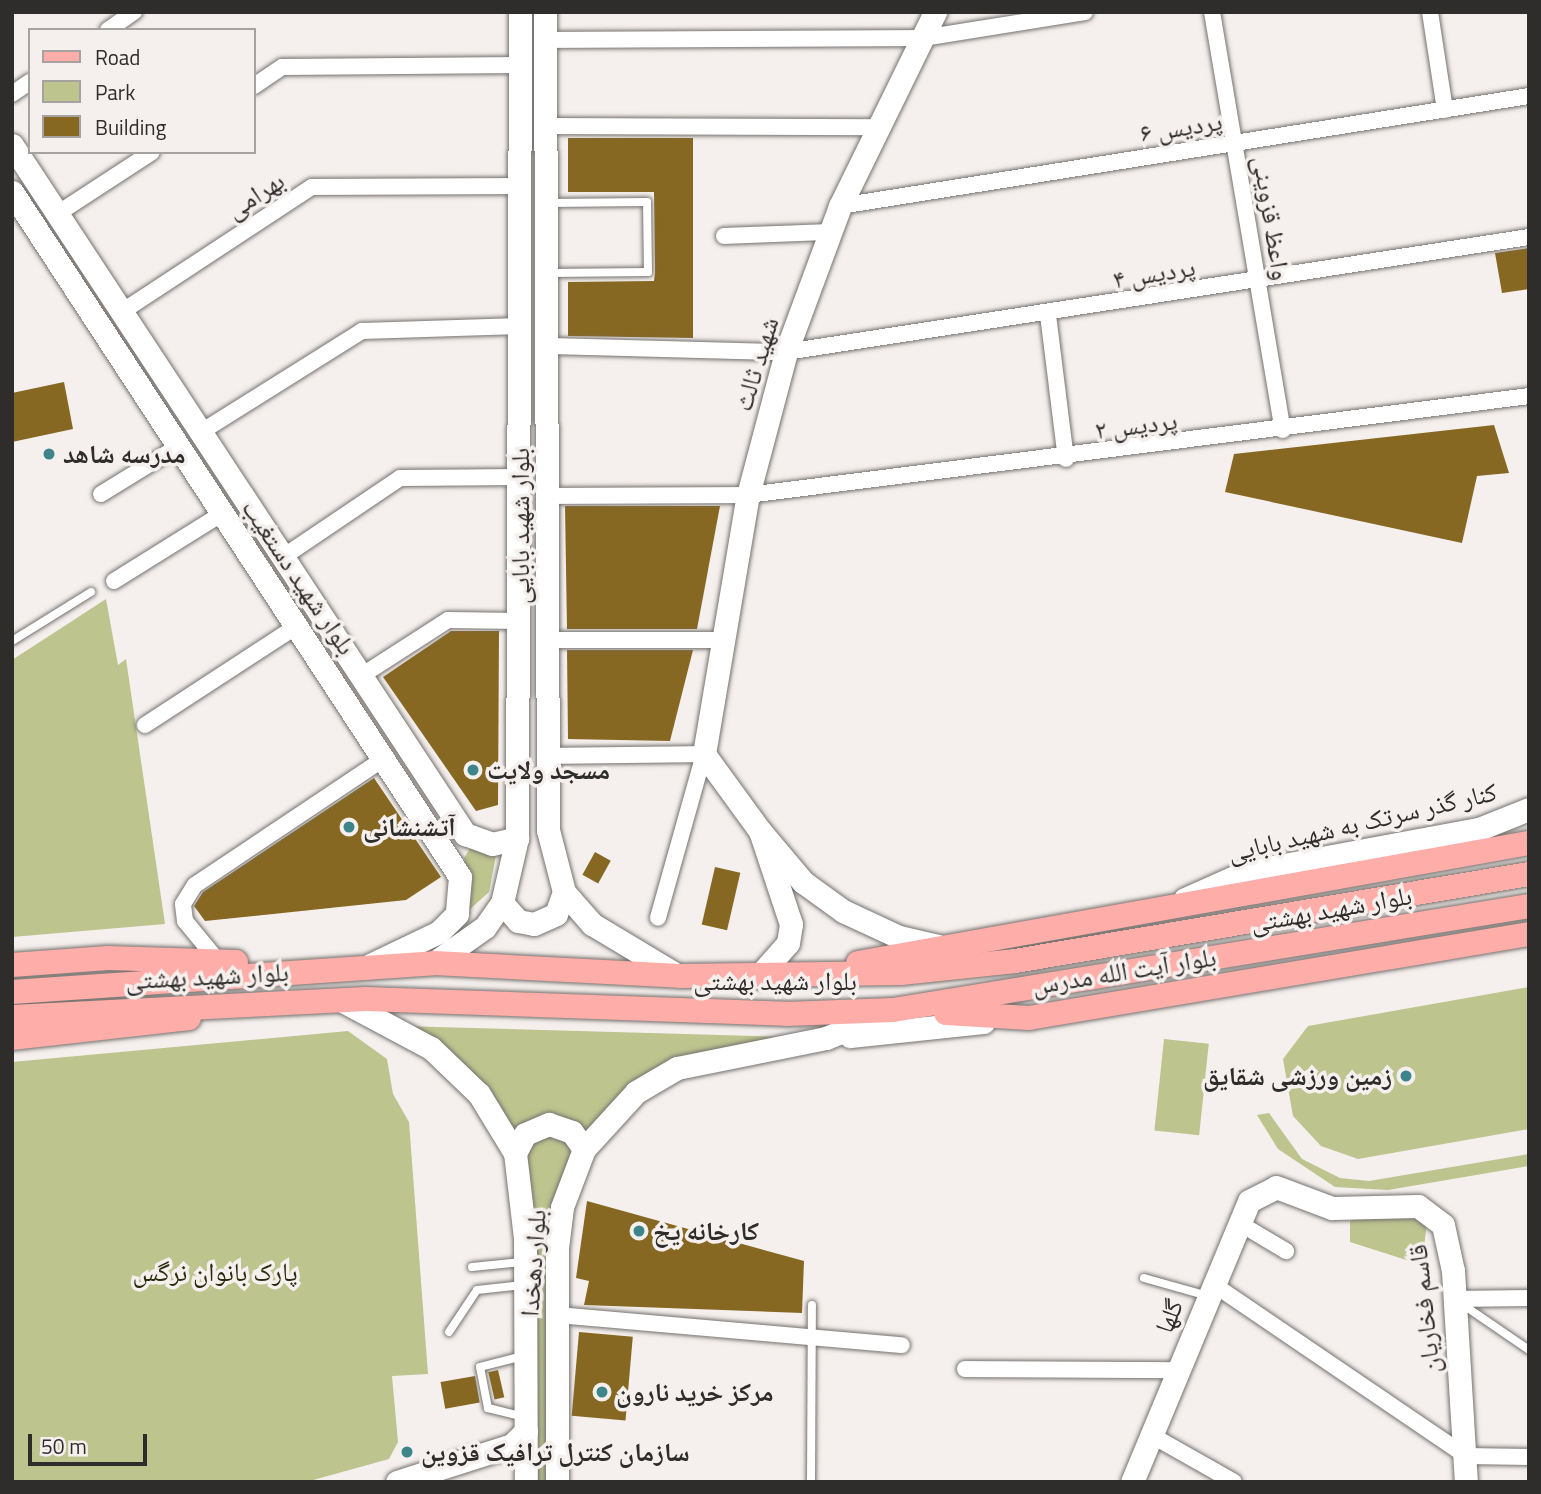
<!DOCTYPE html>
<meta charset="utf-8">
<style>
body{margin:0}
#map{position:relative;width:1541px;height:1494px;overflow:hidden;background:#f5f0ed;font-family:"Titillium Web","Noto Naskh Arabic",sans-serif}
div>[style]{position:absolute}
.green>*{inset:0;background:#bdc48e;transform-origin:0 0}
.building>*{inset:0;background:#876823;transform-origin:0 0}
.roads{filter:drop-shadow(0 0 2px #75716e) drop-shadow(0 0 2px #75716e)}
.lane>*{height:8px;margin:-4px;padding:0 4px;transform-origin:4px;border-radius:4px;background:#fff}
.street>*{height:16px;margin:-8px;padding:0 8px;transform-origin:8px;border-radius:8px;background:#fff}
.secondary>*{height:23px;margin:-11.5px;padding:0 11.5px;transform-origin:11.5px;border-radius:11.5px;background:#fff}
.primary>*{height:24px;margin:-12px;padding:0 12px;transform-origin:12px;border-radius:12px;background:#feada9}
.dots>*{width:19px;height:19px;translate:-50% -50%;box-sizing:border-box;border:4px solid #f5f0ed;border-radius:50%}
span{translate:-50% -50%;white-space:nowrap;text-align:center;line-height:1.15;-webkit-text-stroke:7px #f5f0ed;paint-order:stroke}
.street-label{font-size:26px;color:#2f2d2c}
.poi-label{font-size:26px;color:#2f2d2c;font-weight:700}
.left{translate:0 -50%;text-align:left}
.right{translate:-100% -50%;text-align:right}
.park-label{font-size:26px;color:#292c0c}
.frame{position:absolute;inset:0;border:14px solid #2f2d2c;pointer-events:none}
.legend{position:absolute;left:28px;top:28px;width:228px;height:126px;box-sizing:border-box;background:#f5f0ed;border:2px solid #a6a2a0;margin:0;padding:9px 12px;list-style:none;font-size:21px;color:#2f2d2c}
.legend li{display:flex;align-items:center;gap:14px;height:35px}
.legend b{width:35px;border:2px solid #a6a2a0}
.scale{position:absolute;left:28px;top:1434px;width:119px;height:32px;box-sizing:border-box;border:4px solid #2f2d2c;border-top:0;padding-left:9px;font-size:21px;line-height:24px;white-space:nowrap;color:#2f2d2c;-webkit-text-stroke:5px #f5f0ed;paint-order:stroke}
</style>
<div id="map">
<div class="green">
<i style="clip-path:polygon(106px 599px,118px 665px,126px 659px,165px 924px,12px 937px,12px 660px)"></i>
<i style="clip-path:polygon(471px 847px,497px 850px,489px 892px,468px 911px,472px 884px,464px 858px)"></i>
<i style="clip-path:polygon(1529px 987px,1529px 1129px,1358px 1159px,1321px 1146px,1293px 1116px,1283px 1059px,1308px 1026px)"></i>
<i style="clip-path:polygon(400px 1026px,826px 1038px,716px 1055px,614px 1113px,562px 1207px,557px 1482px,526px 1482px,515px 1153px,479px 1094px)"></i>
<i style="clip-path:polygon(348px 1031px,387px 1059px,393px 1094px,409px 1122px,428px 1374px,392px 1376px,398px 1442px,389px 1459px,306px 1482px,12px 1482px,12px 1062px)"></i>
<i style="left:1164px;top:1039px;width:45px;height:92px;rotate:6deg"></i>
<i style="clip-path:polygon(1269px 1113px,1302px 1159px,1340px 1178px,1369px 1181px,1529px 1154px,1529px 1166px,1388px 1190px,1335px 1187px,1278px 1149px,1257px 1115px)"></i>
<i style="clip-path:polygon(1361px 1216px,1419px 1216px,1427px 1222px,1422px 1265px,1350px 1242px,1350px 1221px)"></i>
</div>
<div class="building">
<i style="clip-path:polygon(568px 138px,693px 138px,693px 338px,568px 336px,568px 282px,654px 281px,655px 272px,654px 192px,568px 192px)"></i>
<i style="clip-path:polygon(1529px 248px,1529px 289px,1502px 293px,1495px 253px)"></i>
<i style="clip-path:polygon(64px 382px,73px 429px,12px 442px,12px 393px)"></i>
<i style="clip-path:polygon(1494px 425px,1509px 473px,1477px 476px,1462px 543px,1225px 492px,1234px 454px)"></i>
<i style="clip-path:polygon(565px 506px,720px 506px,697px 629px,567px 629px)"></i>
<i style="clip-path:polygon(451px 631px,499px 631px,498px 805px,476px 811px,383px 677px)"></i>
<i style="clip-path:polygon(567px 650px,693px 650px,670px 741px,568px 739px)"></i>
<i style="clip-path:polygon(374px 778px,441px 877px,406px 900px,205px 921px,194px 906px,203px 892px)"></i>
<i style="left:595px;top:852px;width:18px;height:26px;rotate:29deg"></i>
<i style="left:715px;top:867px;width:26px;height:59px;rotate:13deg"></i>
<i style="clip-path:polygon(587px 1201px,804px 1261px,802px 1313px,584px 1305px,589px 1281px,576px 1278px)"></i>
<i style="left:579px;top:1332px;width:54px;height:84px;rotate:5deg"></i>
<i style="left:498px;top:1370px;width:28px;height:10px;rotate:77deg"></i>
<i style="left:475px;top:1376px;width:27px;height:35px;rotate:80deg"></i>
</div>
<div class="roads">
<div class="lane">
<i style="left:548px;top:203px;width:99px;rotate:-0.6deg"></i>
<i style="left:647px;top:202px;width:70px;rotate:89.2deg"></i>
<i style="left:648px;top:272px;width:99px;rotate:179.4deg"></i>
<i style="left:12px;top:641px;width:93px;rotate:-31.8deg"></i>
<i style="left:472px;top:1267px;width:50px;rotate:-5.7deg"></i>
<i style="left:1144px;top:1278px;width:66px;rotate:15.7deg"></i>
<i style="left:1459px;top:1302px;width:85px;rotate:34.4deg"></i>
<i style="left:449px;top:1332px;width:50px;rotate:-56.3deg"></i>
<i style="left:477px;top:1290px;width:46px;rotate:-6.2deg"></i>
<i style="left:523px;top:1356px;width:44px;rotate:165.7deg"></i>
<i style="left:480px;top:1367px;width:42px;rotate:79deg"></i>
<i style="left:488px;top:1408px;width:37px;rotate:14deg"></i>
<i style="left:811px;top:1482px;width:177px;rotate:-89.7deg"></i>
</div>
<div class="street">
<i style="left:1212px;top:12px;width:424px;rotate:80.4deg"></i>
<i style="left:1430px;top:12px;width:99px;rotate:81.3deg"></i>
<i style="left:108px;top:30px;width:32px;rotate:-35deg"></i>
<i style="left:545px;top:40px;width:378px;rotate:-0.3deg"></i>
<i style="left:923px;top:38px;width:164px;rotate:-9.1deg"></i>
<i style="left:254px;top:86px;width:34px;rotate:-34deg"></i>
<i style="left:282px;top:67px;width:238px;rotate:-0.5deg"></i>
<i style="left:12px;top:94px;width:22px;rotate:-34deg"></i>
<i style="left:546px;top:126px;width:332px;rotate:0.2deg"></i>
<i style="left:840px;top:206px;width:698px;rotate:-9.07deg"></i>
<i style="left:57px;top:214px;width:113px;rotate:-33.1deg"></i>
<i style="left:724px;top:236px;width:106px;rotate:-2.2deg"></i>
<i style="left:123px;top:311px;width:226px;rotate:-33.3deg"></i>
<i style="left:312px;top:187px;width:206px;rotate:-0.3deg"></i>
<i style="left:1048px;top:315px;width:145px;rotate:82.9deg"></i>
<i style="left:549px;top:346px;width:237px;rotate:1.5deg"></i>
<i style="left:786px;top:352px;width:752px;rotate:-8.8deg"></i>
<i style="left:201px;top:432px;width:190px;rotate:-32.1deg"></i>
<i style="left:362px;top:331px;width:158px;rotate:-1.8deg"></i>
<i style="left:101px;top:494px;width:92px;rotate:-31.6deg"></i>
<i style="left:548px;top:496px;width:200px;rotate:-0.3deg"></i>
<i style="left:748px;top:495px;width:787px;rotate:-7.22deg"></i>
<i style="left:283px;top:557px;width:141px;rotate:-34deg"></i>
<i style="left:400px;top:478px;width:121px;rotate:-0.5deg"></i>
<i style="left:114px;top:581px;width:128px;rotate:-32deg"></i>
<i style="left:548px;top:640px;width:172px"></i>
<i style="left:361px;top:676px;width:103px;rotate:-32.8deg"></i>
<i style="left:448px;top:620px;width:72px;rotate:0.8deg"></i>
<i style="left:145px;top:725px;width:181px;rotate:-33.1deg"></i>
<i style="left:548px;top:756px;width:156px;rotate:-0.7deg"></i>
<i style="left:704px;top:754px;width:170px;rotate:105.7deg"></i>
<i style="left:218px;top:961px;width:52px;rotate:-129.5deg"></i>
<i style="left:185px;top:921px;width:17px;rotate:-97deg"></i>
<i style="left:183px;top:904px;width:22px;rotate:-58deg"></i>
<i style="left:195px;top:885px;width:230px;rotate:-33.8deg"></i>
<i style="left:1239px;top:1223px;width:55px;rotate:30.8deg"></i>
<i style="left:1213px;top:1284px;width:306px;rotate:34.2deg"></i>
<i style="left:1466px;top:1456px;width:63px;rotate:0.9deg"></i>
<i style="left:1455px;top:1299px;width:74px;rotate:-0.8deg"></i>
<i style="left:557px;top:1315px;width:346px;rotate:5deg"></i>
<i style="left:965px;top:1369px;width:213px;rotate:0.3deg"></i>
<i style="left:1151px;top:1435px;width:95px;rotate:29.5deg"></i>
</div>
<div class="secondary">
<i style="left:545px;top:12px;width:818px;rotate:89.79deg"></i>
<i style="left:548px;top:830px;width:64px;rotate:75.5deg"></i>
<i style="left:564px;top:892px;width:43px;rotate:48.8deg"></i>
<i style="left:592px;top:924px;width:99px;rotate:31deg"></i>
<i style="left:12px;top:145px;width:825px;rotate:56.68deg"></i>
<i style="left:465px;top:834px;width:29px;rotate:20deg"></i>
<i style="left:492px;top:844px;width:26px;rotate:-13deg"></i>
<i style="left:12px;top:192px;width:818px;rotate:56.81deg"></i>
<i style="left:460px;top:877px;width:37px;rotate:95deg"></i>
<i style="left:457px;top:914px;width:25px;rotate:135deg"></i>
<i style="left:439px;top:932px;width:76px;rotate:154.4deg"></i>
<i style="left:760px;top:831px;width:95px;rotate:-126deg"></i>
<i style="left:704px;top:754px;width:263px;rotate:-80.4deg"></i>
<i style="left:748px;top:495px;width:148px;rotate:-75.1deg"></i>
<i style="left:786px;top:352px;width:156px;rotate:-69.7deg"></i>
<i style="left:840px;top:206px;width:216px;rotate:-63.9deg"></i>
<i style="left:1185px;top:899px;width:67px;rotate:-23.9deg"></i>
<i style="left:1246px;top:872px;width:237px;rotate:-10.5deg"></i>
<i style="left:1479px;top:829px;width:54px;rotate:-21.8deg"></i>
<i style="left:502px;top:903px;width:24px;rotate:48deg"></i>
<i style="left:518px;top:921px;width:16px;rotate:11deg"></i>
<i style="left:534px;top:924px;width:24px;rotate:-24deg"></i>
<i style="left:556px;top:914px;width:23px;rotate:-70deg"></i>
<i style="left:434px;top:963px;width:62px;rotate:-35.2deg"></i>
<i style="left:485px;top:927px;width:29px;rotate:-55deg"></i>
<i style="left:502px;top:903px;width:67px;rotate:-77deg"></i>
<i style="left:517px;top:838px;width:826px;rotate:-89.79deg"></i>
<i style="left:758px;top:977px;width:45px;rotate:-48.6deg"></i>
<i style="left:788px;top:943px;width:19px;rotate:-81deg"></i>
<i style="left:791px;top:924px;width:98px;rotate:-108.4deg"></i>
<i style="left:760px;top:831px;width:67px;rotate:49.9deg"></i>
<i style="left:803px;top:882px;width:49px;rotate:35.9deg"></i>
<i style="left:843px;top:911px;width:62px;rotate:24.9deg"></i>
<i style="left:899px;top:937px;width:40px;rotate:13deg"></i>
<i style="left:341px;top:1000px;width:102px;rotate:28.1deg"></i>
<i style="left:431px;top:1048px;width:66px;rotate:43.8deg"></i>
<i style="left:479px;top:1094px;width:69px;rotate:58.6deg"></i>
<i style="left:515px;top:1153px;width:86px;rotate:83.3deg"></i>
<i style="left:525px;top:1238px;width:244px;rotate:89.8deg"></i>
<i style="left:850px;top:1036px;width:134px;rotate:-6deg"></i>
<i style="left:515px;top:1153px;width:21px;rotate:-62deg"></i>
<i style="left:525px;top:1134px;width:26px;rotate:-23deg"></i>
<i style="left:549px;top:1124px;width:24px;rotate:19deg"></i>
<i style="left:572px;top:1132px;width:21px;rotate:55deg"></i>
<i style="left:397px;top:1482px;width:121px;rotate:-17.8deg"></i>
<i style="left:512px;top:1445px;width:20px;rotate:-45deg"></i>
<i style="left:557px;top:1482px;width:234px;rotate:-90deg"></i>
<i style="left:557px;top:1248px;width:41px;rotate:-83deg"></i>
<i style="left:562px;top:1207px;width:62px;rotate:-69.2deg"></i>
<i style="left:584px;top:1149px;width:77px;rotate:-47.6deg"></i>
<i style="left:636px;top:1092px;width:48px;rotate:-30.3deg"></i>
<i style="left:677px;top:1068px;width:152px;rotate:-11.4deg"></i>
<i style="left:826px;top:1038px;width:68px;rotate:-22.4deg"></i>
<i style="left:1132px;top:1482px;width:304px;rotate:-67.4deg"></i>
<i style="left:1249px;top:1201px;width:30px;rotate:-27deg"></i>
<i style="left:1276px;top:1187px;width:60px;rotate:20.6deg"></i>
<i style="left:1332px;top:1208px;width:86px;rotate:-1.3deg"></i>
<i style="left:1418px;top:1206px;width:31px;rotate:37deg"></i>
<i style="left:1443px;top:1225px;width:47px;rotate:77.7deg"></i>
<i style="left:1453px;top:1271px;width:211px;rotate:86.5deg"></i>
</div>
<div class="primary">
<i style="left:858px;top:963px;width:682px;rotate:-10.14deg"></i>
<i style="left:12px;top:965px;width:96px;rotate:-4.2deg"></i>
<i style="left:108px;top:958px;width:128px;rotate:1.8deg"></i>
<i style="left:12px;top:992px;width:423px;rotate:-3.9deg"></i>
<i style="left:434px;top:963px;width:246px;rotate:3deg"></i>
<i style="left:680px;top:976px;width:221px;rotate:-0.8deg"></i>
<i style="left:901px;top:973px;width:115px;rotate:-6deg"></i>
<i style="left:1015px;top:961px;width:521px;rotate:-9.61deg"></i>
<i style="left:946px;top:1013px;width:83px;rotate:3.4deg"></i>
<i style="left:1029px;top:1018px;width:507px;rotate:-9.54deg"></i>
<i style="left:12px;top:1017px;width:354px;rotate:-2.9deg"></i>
<i style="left:366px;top:999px;width:420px;rotate:2deg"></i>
<i style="left:786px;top:1014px;width:107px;rotate:-2.1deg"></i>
<i style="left:893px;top:1010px;width:644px;rotate:-9.29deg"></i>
<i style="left:12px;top:1038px;width:178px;rotate:-6.4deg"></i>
</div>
</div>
<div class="dots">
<i style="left:49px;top:454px;background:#3d858b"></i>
<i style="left:473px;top:770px;background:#3d858b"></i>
<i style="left:349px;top:827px;background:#3d858b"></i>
<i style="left:1406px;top:1076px;background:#3d858b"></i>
<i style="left:639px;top:1231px;background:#3d858b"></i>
<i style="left:602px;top:1392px;background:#3d858b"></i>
<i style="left:407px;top:1452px;background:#3d858b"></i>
</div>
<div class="street-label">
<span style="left:1181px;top:127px;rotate:-9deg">پردیس ۶</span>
<span style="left:255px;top:195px;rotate:-33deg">بهرامی</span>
<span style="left:1272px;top:218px;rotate:81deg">واعظ قزوینی</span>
<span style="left:1154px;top:273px;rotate:-9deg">پردیس ۴</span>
<span style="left:756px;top:364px;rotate:-73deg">شهید ثالث</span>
<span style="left:1136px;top:425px;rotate:-7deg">پردیس ۲</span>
<span style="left:520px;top:526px;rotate:-90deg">بلوار شهید بابایی</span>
<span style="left:299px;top:577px;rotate:56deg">بلوار شهید دستغیب</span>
<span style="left:1362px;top:822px;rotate:-13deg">کنار گذر سرتک به شهید بابایی</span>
<span style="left:1331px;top:909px;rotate:-10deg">بلوار شهید بهشتی</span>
<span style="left:1124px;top:971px;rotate:-9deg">بلوار آیت الله مدرس</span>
<span style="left:207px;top:976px;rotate:-3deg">بلوار شهید بهشتی</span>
<span style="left:775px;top:981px">بلوار شهید بهشتی</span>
<span style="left:533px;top:1263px;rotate:-86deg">بلوار دهخدا</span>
<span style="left:1424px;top:1309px;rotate:-96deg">قاسم فخاریان</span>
<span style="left:1169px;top:1316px;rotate:-68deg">گلها</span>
</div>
<div class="poi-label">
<span class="left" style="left:63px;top:454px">مدرسه شاهد</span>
<span class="left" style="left:487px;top:770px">مسجد ولایت</span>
<span class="left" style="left:363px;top:827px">آتشنشانی</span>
<span class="right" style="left:1392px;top:1076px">زمین ورزشی شقایق</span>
<span class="left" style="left:653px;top:1231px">کارخانه یخ</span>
<span class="left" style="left:616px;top:1392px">مرکز خرید نارون</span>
<span class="left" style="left:421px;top:1452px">سازمان کنترل ترافیک قزوین</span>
</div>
<div class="park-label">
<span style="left:215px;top:1272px">پارک بانوان نرگس</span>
</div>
<div class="frame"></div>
<ul class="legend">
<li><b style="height:9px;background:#feada9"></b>Road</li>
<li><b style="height:19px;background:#bdc48e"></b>Park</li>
<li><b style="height:19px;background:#876823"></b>Building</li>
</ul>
<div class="scale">50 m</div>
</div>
